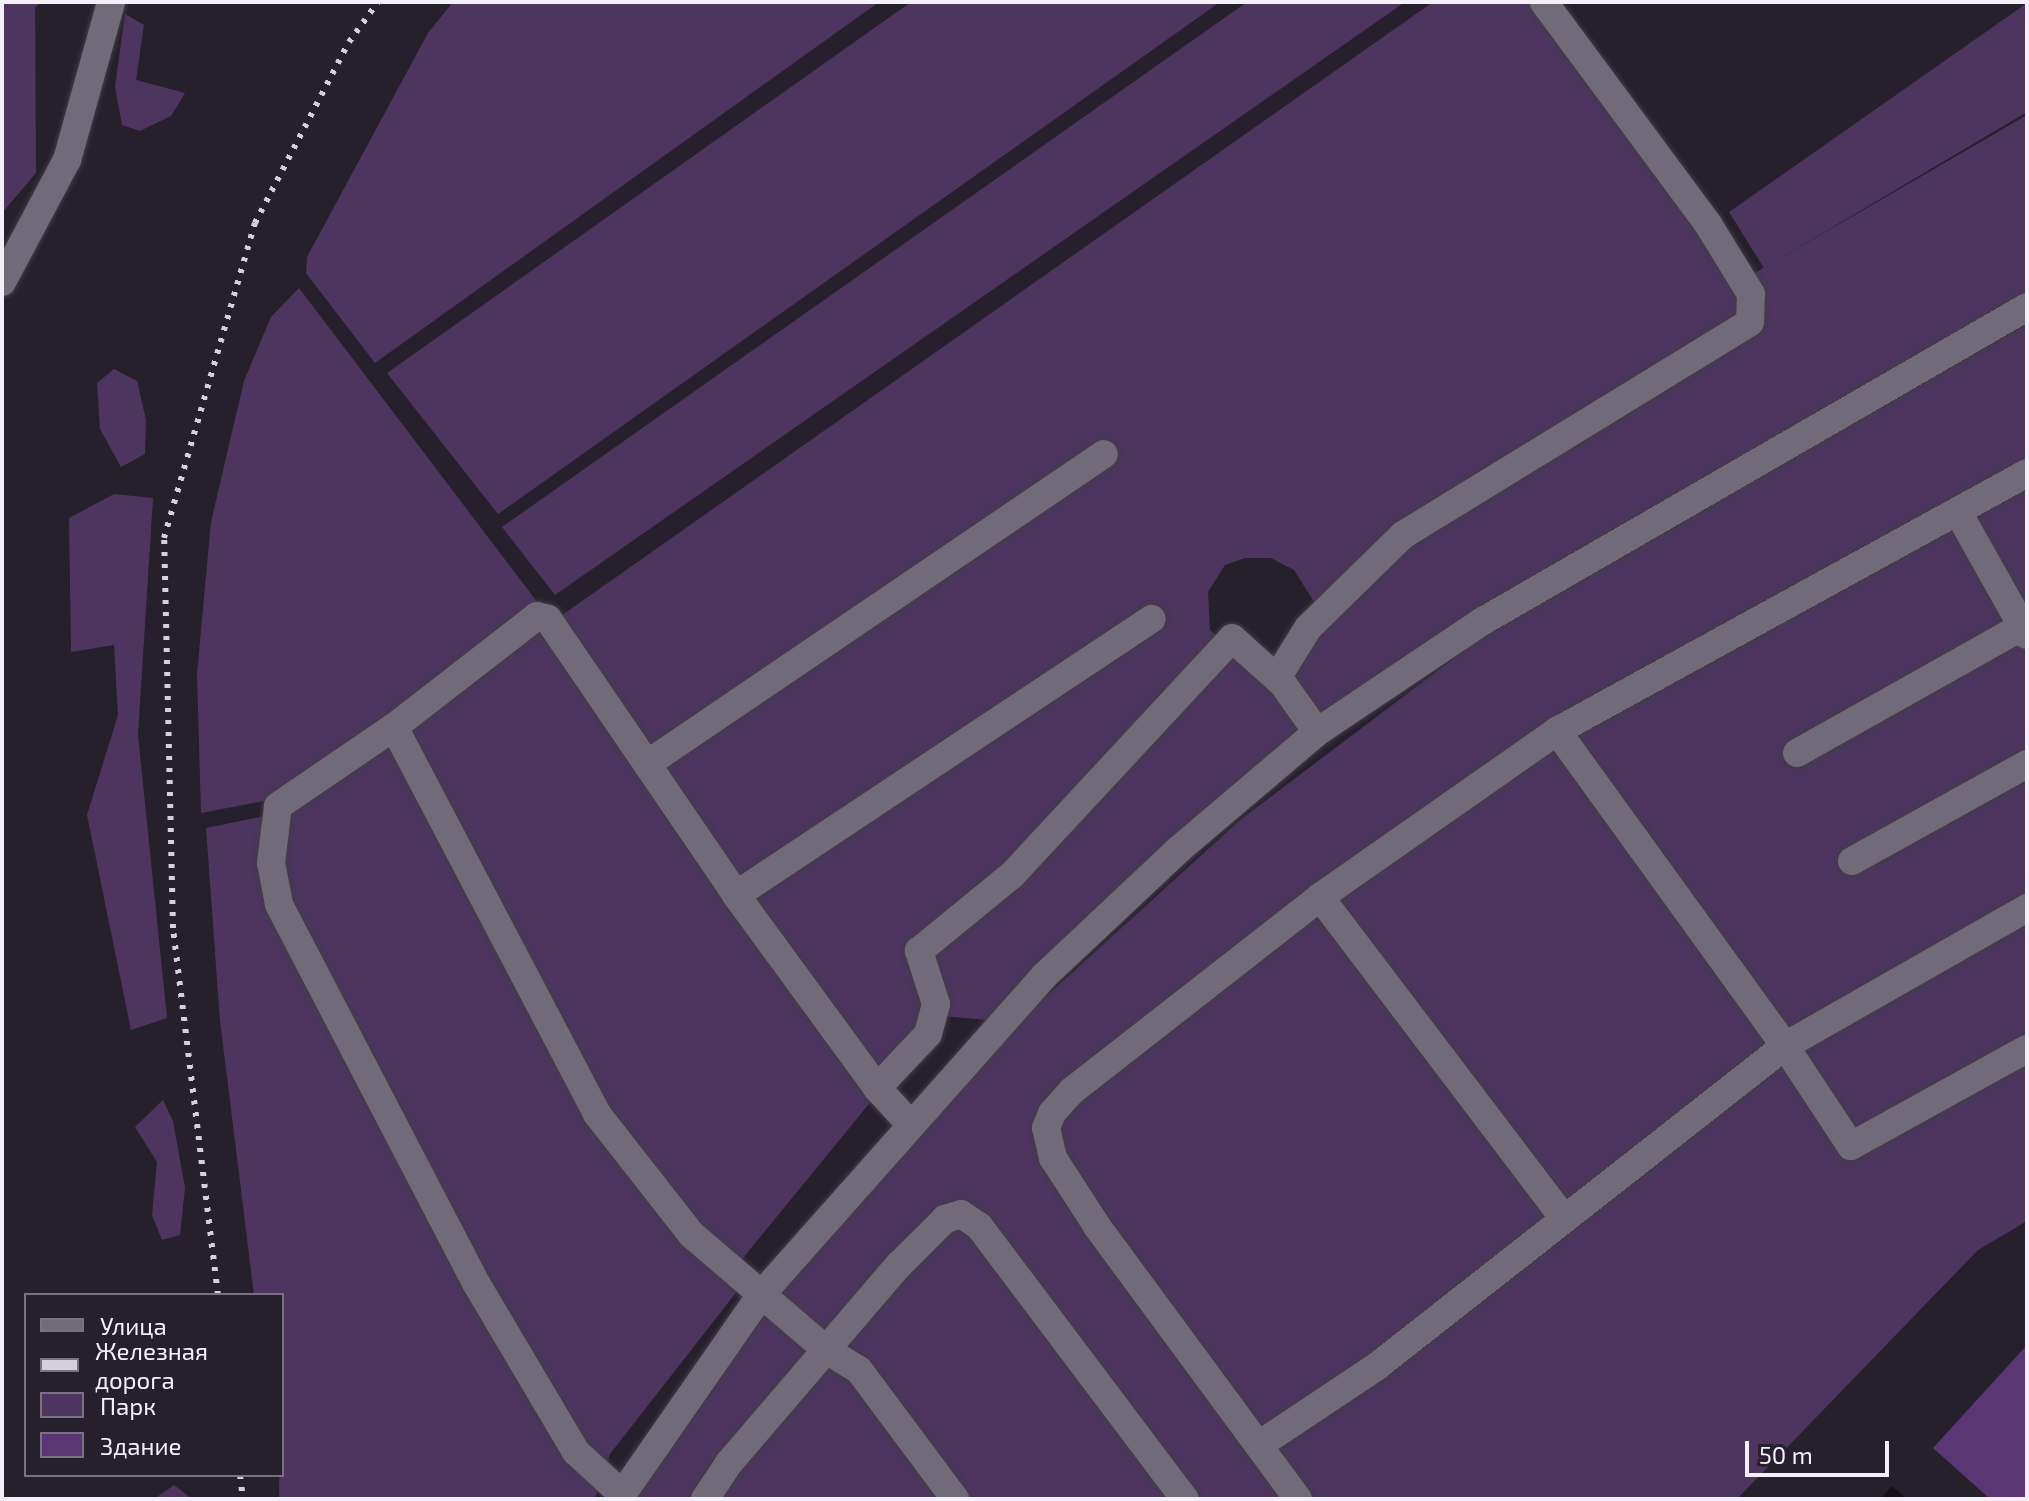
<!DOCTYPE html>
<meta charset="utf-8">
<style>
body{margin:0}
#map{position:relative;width:2029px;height:1501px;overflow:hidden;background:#26202c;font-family:"Exo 2",sans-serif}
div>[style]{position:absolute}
.green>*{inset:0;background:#4d355f}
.shadow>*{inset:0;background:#0007}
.building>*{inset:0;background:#5a3675}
.roads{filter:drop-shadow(0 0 2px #413c46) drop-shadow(0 0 2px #413c46)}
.minor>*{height:28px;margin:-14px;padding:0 14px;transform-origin:14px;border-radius:14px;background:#716a78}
.rail>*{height:6px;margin-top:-3px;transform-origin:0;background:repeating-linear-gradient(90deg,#d5d1da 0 4px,transparent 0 12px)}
span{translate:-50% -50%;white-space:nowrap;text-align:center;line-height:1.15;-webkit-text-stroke:6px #26202c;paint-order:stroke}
.frame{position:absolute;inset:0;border:4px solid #f4f0f8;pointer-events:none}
.legend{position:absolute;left:24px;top:1293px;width:260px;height:184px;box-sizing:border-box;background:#26202c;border:2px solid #78737e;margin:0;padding:10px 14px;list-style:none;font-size:24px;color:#f4f0f8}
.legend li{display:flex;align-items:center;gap:16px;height:40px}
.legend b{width:40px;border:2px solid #78737e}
.scale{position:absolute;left:1745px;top:1441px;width:144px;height:36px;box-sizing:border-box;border:4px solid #f4f0f8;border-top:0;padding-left:10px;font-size:24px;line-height:28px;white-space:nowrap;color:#f4f0f8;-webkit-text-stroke:6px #26202c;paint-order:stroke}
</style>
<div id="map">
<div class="green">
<i style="clip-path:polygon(2px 2px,42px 2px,35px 7px,36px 173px,2px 213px)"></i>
<i style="clip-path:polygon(453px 2px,879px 2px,375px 363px,306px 273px,307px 257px,428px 33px)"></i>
<i style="clip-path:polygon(911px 2px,1220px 2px,498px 514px,387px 373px)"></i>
<i style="clip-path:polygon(1247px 2px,1405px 2px,555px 595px,502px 527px)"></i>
<i style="clip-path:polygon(evenodd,1433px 2px,1529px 2px,1741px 281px,2027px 115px,2027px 296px,1445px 638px,987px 1020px,930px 1015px,883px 1081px,558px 618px,1433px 2px,1245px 558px,1271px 558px,1294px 570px,1321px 613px,1264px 681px,1210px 630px,1208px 592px,1225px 565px,1245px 558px)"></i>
<i style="clip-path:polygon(2027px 3px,2027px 112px,1764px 268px,1729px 212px)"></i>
<i style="clip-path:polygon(125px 14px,144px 25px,136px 80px,185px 93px,171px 116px,140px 131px,122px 125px,115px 87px)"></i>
<i style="clip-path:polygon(299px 288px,541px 607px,285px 797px,201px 813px,197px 674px,211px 522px,244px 381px,271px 317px)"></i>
<i style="clip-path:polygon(2027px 324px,2027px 1221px,1978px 1250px,1737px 1499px,636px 1499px,756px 1316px,986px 1051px,1240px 820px,1494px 628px)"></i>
<i style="clip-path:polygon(114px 369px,137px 381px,146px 420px,145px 454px,121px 467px,100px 429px,97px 383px)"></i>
<i style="clip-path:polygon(114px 494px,153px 498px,138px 735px,167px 1018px,131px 1030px,87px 815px,118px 715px,114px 645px,71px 652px,69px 518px)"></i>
<i style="clip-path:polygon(542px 619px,873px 1099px,734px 1269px,603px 1112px,401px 724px)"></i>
<i style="clip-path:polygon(383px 740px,403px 751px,589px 1117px,738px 1290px,610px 1454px,595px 1499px,279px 1499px,282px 1295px,254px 1295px,220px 1021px,206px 828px,279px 813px)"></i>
<i style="clip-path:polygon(163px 1100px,173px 1121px,185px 1188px,180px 1235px,162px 1240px,152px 1215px,157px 1162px,135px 1127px)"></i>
<i style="clip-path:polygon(174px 1485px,192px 1499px,154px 1499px)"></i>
</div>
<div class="shadow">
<i style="clip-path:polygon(1892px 1486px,1907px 1499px,1880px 1499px)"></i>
</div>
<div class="building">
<i style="clip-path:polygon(2027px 1345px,2027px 1499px,1990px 1499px,1933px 1448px)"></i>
</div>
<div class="roads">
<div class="minor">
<i style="left:2px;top:282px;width:138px;rotate:-62deg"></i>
<i style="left:67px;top:160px;width:164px;rotate:-74.4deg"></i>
<i style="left:1958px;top:512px;width:141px;rotate:60.7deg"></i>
<i style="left:1277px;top:678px;width:59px;rotate:-58.2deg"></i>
<i style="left:1308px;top:628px;width:133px;rotate:-44.4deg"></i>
<i style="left:1403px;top:535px;width:407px;rotate:-31.5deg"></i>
<i style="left:1750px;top:322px;width:28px;rotate:-88deg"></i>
<i style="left:1751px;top:294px;width:82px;rotate:-121.6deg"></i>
<i style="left:1708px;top:224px;width:276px;rotate:-126.5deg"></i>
<i style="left:394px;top:727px;width:437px;rotate:62.3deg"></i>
<i style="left:597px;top:1114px;width:152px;rotate:51.9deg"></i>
<i style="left:691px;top:1234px;width:177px;rotate:40.6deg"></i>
<i style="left:825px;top:1349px;width:40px;rotate:32deg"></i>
<i style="left:859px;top:1370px;width:161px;rotate:53.3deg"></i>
<i style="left:1557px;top:731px;width:389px;rotate:54.1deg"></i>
<i style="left:1785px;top:1046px;width:120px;rotate:56.6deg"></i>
<i style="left:1851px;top:1146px;width:201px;rotate:-28.9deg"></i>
<i style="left:1797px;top:753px;width:264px;rotate:-29.3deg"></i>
<i style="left:647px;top:764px;width:552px;rotate:-34.15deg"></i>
<i style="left:1852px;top:861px;width:200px;rotate:-29deg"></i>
<i style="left:736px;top:895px;width:499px;rotate:-33.6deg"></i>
<i style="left:1320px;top:897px;width:404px;rotate:52.8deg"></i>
<i style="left:877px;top:1088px;width:74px;rotate:-46.6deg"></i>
<i style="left:928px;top:1034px;width:31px;rotate:-75deg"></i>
<i style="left:936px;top:1004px;width:56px;rotate:-107.8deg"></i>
<i style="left:919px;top:951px;width:120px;rotate:-39.3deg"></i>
<i style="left:1012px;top:875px;width:323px;rotate:-47.1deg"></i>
<i style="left:1232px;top:638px;width:69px;rotate:42deg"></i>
<i style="left:1283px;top:684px;width:59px;rotate:54.7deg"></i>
<i style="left:1259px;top:1445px;width:141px;rotate:-33.7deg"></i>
<i style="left:1376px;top:1367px;width:520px;rotate:-38.13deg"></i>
<i style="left:1785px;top:1046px;width:279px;rotate:-29.7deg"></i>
<i style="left:622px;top:1494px;width:62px;rotate:-137.6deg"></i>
<i style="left:576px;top:1452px;width:196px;rotate:-120.6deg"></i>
<i style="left:476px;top:1283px;width:427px;rotate:-117.5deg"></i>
<i style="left:279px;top:904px;width:42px;rotate:-101deg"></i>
<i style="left:271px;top:863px;width:57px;rotate:-83deg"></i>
<i style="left:278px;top:806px;width:140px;rotate:-34.3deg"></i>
<i style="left:394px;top:727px;width:181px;rotate:-37.8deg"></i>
<i style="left:537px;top:616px;width:11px;rotate:15deg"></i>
<i style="left:548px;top:619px;width:334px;rotate:55.7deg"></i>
<i style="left:736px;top:895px;width:239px;rotate:53.8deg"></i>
<i style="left:877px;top:1088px;width:50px;rotate:47.4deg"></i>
<i style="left:619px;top:1499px;width:247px;rotate:-55.2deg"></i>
<i style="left:760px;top:1296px;width:428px;rotate:-48.4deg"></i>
<i style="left:1044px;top:976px;width:184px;rotate:-43.2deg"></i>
<i style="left:1178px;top:850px;width:182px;rotate:-40.3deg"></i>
<i style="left:1317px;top:732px;width:200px;rotate:-33.8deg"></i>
<i style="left:1483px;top:621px;width:628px;rotate:-29.99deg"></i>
<i style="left:705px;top:1499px;width:43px;rotate:-56.3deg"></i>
<i style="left:729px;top:1463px;width:261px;rotate:-49.4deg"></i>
<i style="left:899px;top:1265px;width:65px;rotate:-45deg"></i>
<i style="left:945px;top:1219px;width:17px;rotate:-17deg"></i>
<i style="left:961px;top:1214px;width:22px;rotate:34deg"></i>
<i style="left:979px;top:1226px;width:342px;rotate:53deg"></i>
<i style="left:1298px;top:1499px;width:339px;rotate:-126.4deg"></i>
<i style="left:1097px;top:1226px;width:81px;rotate:-122.9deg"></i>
<i style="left:1053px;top:1158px;width:31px;rotate:-103deg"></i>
<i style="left:1046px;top:1128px;width:16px;rotate:-68deg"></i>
<i style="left:1052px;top:1113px;width:31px;rotate:-48deg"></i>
<i style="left:1073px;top:1090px;width:313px;rotate:-38deg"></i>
<i style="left:1320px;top:897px;width:289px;rotate:-35deg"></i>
<i style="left:1557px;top:731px;width:536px;rotate:-28.76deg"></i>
</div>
</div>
<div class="rail">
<i style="left:218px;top:1295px;width:370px;rotate:-97deg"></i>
<i style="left:173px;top:928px;width:390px;rotate:-91.3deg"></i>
<i style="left:164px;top:538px;width:328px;rotate:-73.9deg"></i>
<i style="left:255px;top:223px;width:204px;rotate:-62.6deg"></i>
<i style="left:349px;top:42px;width:49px;rotate:-54.1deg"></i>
<i style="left:240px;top:1475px;width:24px;rotate:83deg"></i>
</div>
<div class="frame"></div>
<ul class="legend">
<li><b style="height:10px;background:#716a78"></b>Улица</li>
<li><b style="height:10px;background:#d5d1da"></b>Железная дорога</li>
<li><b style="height:22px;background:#4d355f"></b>Парк</li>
<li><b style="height:22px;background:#5a3675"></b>Здание</li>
</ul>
<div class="scale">50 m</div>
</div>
